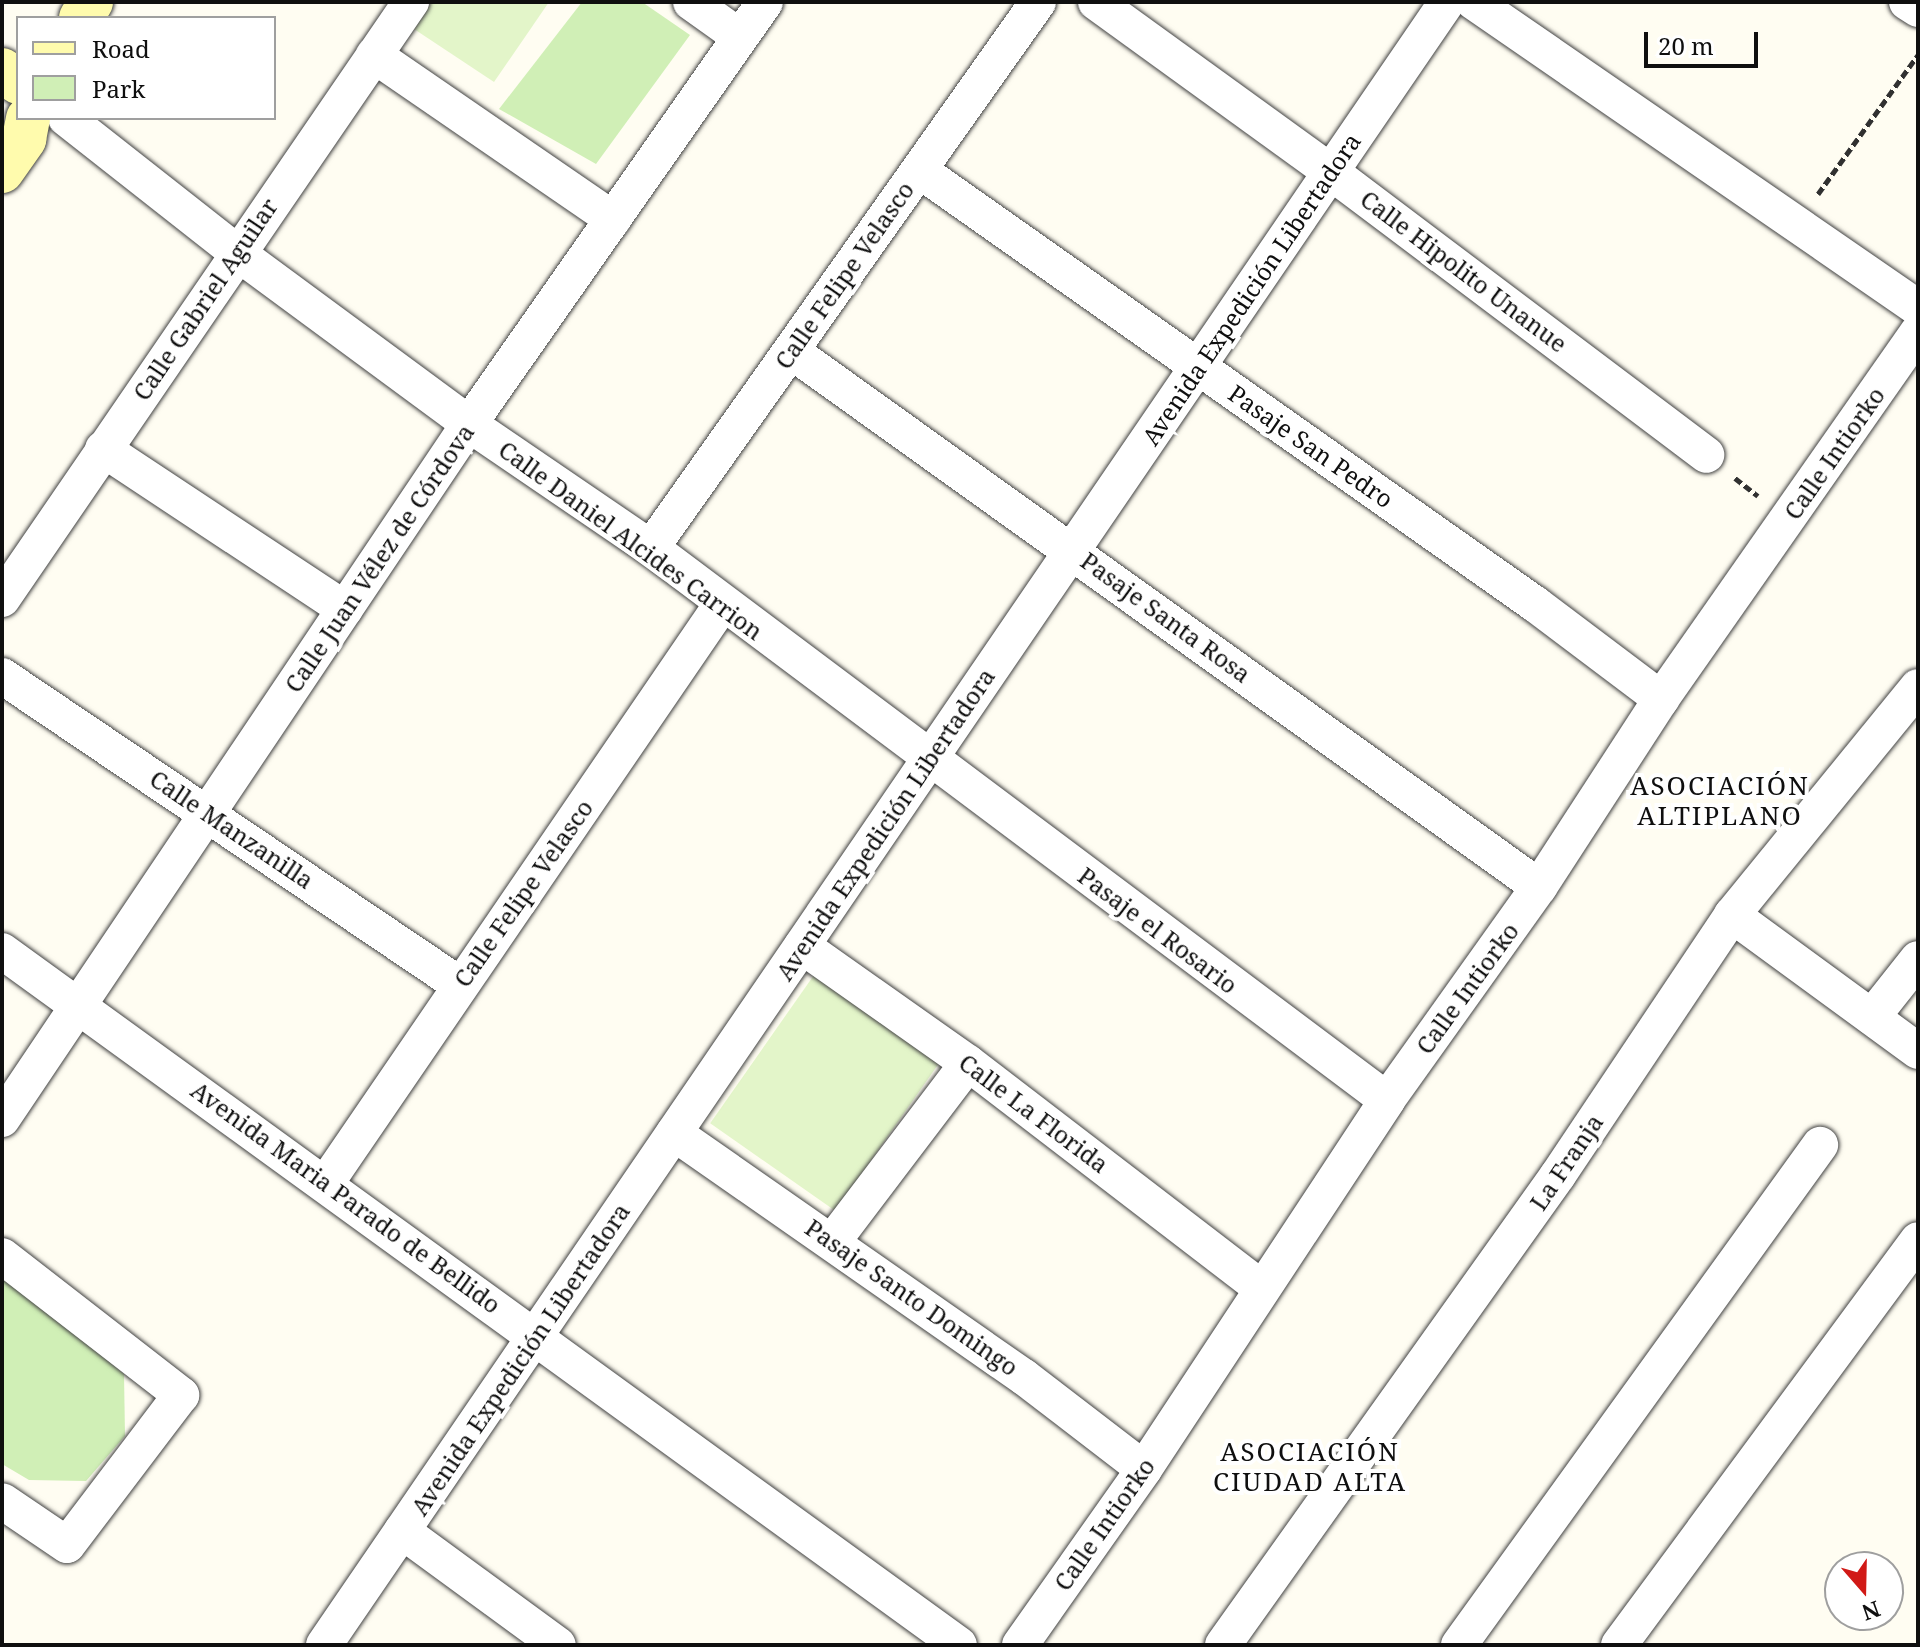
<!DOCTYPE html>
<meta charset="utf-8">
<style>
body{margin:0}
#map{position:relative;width:1920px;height:1647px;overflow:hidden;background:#fffdf2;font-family:"Noto Serif",serif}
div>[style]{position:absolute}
.green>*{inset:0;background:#d0efb6}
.pitch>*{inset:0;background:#e3f5c9;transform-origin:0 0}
.path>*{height:5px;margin-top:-2.5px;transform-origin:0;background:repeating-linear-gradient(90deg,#313131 0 8px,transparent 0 12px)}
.roads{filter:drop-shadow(0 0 2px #424242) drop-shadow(0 0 2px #424242)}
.street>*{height:36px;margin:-18px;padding:0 18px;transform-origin:18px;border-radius:18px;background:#fff}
.secondary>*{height:44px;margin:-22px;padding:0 22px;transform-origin:22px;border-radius:22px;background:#fffbad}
span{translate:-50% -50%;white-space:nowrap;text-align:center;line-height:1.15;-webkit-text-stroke:8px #fff;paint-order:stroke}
.street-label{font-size:24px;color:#0f0f0f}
.neighbourhood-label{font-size:26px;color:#0f0f0f;letter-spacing:2px}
.frame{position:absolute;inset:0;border:4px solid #0f0f0f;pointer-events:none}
.legend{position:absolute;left:16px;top:16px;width:260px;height:104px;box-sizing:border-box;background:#fff;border:2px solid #9f9f9f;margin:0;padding:10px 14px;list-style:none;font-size:24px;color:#0f0f0f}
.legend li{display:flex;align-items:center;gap:16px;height:40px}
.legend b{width:40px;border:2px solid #9f9f9f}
.north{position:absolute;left:1824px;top:1551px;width:80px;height:80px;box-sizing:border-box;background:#fff;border:2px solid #9f9f9f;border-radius:50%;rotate:160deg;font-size:22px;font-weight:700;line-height:32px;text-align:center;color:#0f0f0f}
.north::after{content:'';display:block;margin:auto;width:28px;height:36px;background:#d11916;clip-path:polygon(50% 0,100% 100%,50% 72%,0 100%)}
.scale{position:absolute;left:1644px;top:32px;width:114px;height:36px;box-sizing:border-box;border:4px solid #0f0f0f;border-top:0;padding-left:10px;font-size:24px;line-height:28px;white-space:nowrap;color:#0f0f0f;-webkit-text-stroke:6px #fff;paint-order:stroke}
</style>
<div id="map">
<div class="green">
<i style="clip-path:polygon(582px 2px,642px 2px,690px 35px,596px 164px,499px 109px)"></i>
<i style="clip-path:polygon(2px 1275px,124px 1374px,125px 1436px,86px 1481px,29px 1480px,2px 1464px)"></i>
</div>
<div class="pitch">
<i style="clip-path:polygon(432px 2px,549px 2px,494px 82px,414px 29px)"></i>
<i style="left:814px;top:975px;width:153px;height:181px;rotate:35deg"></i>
</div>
<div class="path">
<i style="left:1818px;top:194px;width:171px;rotate:-54.3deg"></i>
<i style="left:1735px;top:478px;width:29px;rotate:38deg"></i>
</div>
<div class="roads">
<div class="street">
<i style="left:691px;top:2px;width:60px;rotate:35.5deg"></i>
<i style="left:1096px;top:2px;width:290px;rotate:35.9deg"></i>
<i style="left:1331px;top:172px;width:470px;rotate:37deg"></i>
<i style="left:1474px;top:2px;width:539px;rotate:34.57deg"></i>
<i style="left:1907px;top:2px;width:13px;rotate:32deg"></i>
<i style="left:374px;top:55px;width:290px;rotate:34.5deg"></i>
<i style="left:66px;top:118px;width:216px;rotate:38.2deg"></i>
<i style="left:236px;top:252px;width:290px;rotate:36.4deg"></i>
<i style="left:469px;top:424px;width:220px;rotate:34.3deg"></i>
<i style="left:651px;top:548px;width:920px;rotate:36.87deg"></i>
<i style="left:919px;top:170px;width:754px;rotate:35.17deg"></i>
<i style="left:1535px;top:604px;width:158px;rotate:37deg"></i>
<i style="left:791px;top:351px;width:920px;rotate:35.62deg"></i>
<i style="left:103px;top:449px;width:290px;rotate:33.5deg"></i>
<i style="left:651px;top:548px;width:669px;rotate:-54.67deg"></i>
<i style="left:2px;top:599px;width:724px;rotate:-55.59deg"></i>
<i style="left:2px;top:676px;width:552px;rotate:34.01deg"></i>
<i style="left:1732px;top:915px;width:230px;rotate:36.2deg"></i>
<i style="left:802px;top:946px;width:203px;rotate:35.2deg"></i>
<i style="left:968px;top:1063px;width:368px;rotate:37.5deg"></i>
<i style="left:2px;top:951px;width:1182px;rotate:35.95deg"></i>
<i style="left:1872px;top:1017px;width:74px;rotate:-51.6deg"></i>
<i style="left:2px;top:1119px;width:837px;rotate:-56.1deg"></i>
<i style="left:469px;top:424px;width:515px;rotate:-54.95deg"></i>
<i style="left:674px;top:1133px;width:427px;rotate:34.9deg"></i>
<i style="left:1024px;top:1377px;width:151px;rotate:37.5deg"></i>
<i style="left:326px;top:1183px;width:701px;rotate:-55.63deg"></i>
<i style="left:833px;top:1241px;width:223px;rotate:-52.8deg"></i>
<i style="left:2px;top:1256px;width:227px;rotate:37.8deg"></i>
<i style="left:181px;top:1395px;width:188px;rotate:127.2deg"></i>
<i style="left:67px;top:1545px;width:78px;rotate:-145.9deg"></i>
<i style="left:402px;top:1531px;width:193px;rotate:36.2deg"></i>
<i style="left:324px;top:1645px;width:1990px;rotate:-55.65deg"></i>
<i style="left:1020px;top:1645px;width:215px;rotate:-54.8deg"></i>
<i style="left:1144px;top:1469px;width:442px;rotate:-56.6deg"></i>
<i style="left:1387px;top:1100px;width:262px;rotate:-54.5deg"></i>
<i style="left:1539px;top:887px;width:224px;rotate:-57deg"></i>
<i style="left:1661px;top:699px;width:448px;rotate:-55deg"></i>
<i style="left:1223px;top:1645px;width:577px;rotate:-54.52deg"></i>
<i style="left:1558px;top:1175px;width:313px;rotate:-56.2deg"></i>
<i style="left:1732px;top:915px;width:294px;rotate:-50.8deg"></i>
<i style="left:1459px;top:1645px;width:617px;rotate:-54.17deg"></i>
<i style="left:1619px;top:1645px;width:503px;rotate:-53.56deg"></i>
</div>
<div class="secondary">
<i style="left:81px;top:18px;width:19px;rotate:-58deg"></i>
<i style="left:2px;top:70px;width:20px;rotate:37deg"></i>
<i style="left:2px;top:171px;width:39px;rotate:-55deg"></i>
<i style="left:24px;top:139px;width:21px;rotate:-79deg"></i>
</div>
</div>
<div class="street-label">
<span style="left:1464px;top:271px;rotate:37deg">Calle Hipolito Unanue</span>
<span style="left:844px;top:275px;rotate:-55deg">Calle Felipe Velasco</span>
<span style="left:1251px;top:289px;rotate:-56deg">Avenida Expedición Libertadora</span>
<span style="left:205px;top:299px;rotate:-56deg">Calle Gabriel Aguilar</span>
<span style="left:1311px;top:446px;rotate:35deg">Pasaje San Pedro</span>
<span style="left:1834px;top:453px;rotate:-55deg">Calle Intiorko</span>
<span style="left:631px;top:540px;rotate:36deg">Calle Daniel Alcides Carrion</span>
<span style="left:379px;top:558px;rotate:-56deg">Calle Juan Vélez de Córdova</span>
<span style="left:1166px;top:617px;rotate:36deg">Pasaje Santa Rosa</span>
<span style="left:885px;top:824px;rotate:-56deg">Avenida Expedición Libertadora</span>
<span style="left:232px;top:829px;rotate:34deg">Calle Manzanilla</span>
<span style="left:523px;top:893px;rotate:-55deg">Calle Felipe Velasco</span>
<span style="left:1158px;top:930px;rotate:37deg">Pasaje el Rosario</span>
<span style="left:1467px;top:988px;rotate:-54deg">Calle Intiorko</span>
<span style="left:1034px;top:1113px;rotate:37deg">Calle La Florida</span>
<span style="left:1566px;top:1162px;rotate:-56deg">La Franja</span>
<span style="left:346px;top:1197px;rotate:36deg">Avenida Maria Parado de Bellido</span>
<span style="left:912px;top:1297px;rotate:35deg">Pasaje Santo Domingo</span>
<span style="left:520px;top:1359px;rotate:-56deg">Avenida Expedición Libertadora</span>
<span style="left:1104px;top:1524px;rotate:-55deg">Calle Intiorko</span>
</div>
<div class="neighbourhood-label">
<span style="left:1720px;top:801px">ASOCIACIÓN<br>ALTIPLANO</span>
<span style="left:1310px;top:1467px">ASOCIACIÓN<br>CIUDAD ALTA</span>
</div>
<div class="frame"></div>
<ul class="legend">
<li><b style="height:10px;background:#fffbad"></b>Road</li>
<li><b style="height:22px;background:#d0efb6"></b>Park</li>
</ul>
<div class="north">N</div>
<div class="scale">20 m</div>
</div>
